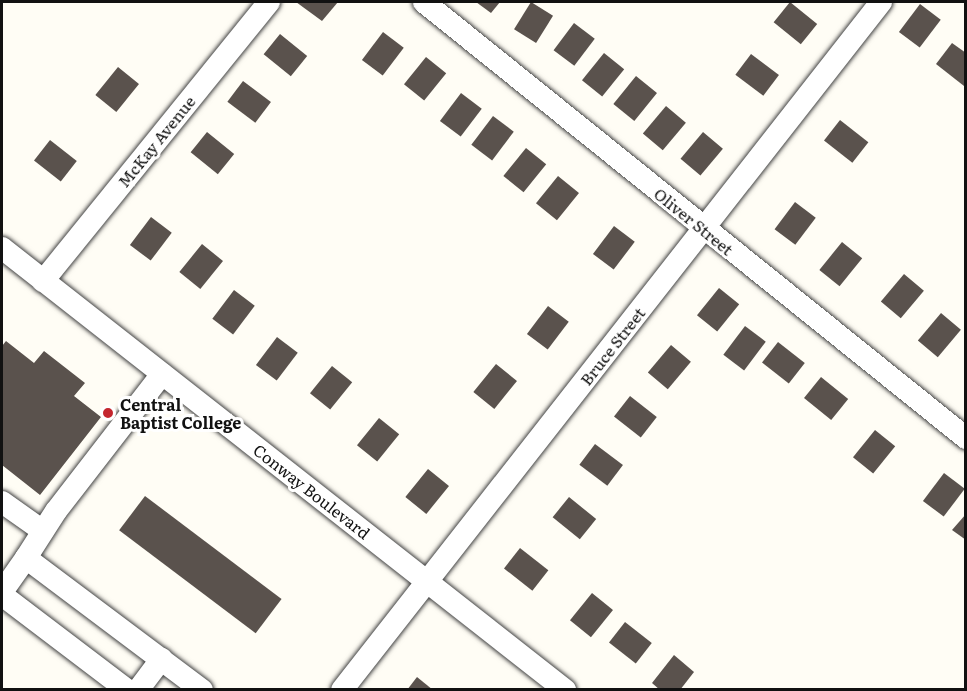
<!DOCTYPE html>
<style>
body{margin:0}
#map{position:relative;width:967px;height:691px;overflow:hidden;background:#fffdf5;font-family:Literata,serif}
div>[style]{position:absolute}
.building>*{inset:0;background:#5a524d;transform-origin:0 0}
.roads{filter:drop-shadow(0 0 2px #444) drop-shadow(0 0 2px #444)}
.minor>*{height:22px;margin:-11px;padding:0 11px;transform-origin:11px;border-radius:11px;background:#fff}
.dots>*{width:16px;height:16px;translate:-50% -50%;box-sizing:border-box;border:3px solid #fff;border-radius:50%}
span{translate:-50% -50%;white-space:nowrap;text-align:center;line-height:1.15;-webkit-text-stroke:6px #fff;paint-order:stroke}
.street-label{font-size:16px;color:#111}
.poi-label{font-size:16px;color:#111;font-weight:700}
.left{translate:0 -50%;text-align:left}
.frame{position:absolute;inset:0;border:3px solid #111;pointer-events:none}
</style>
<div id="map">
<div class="building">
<i style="clip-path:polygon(296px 2px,338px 2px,322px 21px)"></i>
<i style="clip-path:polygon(476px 2px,500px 2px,491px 13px)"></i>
<i style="left:531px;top:2px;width:26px;height:32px;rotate:32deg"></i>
<i style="left:790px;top:2px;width:35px;height:26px;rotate:39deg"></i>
<i style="left:920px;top:4px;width:26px;height:35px;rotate:37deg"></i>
<i style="left:574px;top:23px;width:26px;height:34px;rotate:37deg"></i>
<i style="left:383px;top:32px;width:26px;height:35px;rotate:37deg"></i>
<i style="left:280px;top:34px;width:35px;height:26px;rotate:39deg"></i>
<i style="clip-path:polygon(952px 43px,966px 53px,964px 86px,936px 64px)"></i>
<i style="left:604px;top:53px;width:26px;height:35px;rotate:39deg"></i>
<i style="left:751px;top:54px;width:35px;height:26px;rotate:37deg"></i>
<i style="left:426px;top:57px;width:26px;height:35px;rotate:39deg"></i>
<i style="left:118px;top:67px;width:27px;height:36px;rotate:39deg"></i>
<i style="left:636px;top:76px;width:27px;height:36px;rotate:39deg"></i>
<i style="left:243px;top:81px;width:35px;height:26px;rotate:37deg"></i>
<i style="left:461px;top:93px;width:26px;height:35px;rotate:37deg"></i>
<i style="left:666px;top:106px;width:26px;height:36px;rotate:40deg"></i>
<i style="left:493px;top:116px;width:26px;height:36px;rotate:37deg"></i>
<i style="left:840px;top:120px;width:36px;height:26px;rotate:38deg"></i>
<i style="left:207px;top:132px;width:35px;height:26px;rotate:39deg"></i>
<i style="left:703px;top:132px;width:26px;height:35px;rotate:40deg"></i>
<i style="left:50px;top:140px;width:34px;height:26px;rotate:38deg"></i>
<i style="left:526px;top:148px;width:26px;height:36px;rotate:39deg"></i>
<i style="left:558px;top:176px;width:27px;height:35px;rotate:39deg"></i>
<i style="left:795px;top:202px;width:26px;height:34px;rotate:37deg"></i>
<i style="left:151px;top:217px;width:26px;height:35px;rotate:37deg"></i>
<i style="left:614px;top:226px;width:26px;height:35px;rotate:37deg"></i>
<i style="left:842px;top:242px;width:26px;height:36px;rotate:39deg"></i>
<i style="left:202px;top:244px;width:27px;height:36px;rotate:39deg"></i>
<i style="left:904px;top:274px;width:26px;height:36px;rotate:40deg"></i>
<i style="left:719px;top:288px;width:26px;height:35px;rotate:39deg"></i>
<i style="left:234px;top:290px;width:26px;height:36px;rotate:37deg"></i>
<i style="left:548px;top:306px;width:26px;height:35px;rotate:37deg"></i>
<i style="left:941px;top:313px;width:26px;height:36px;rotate:40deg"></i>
<i style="left:745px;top:326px;width:26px;height:36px;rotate:37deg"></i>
<i style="left:277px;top:337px;width:26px;height:35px;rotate:37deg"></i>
<i style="clip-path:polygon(6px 341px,34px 363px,44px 351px,85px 383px,74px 396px,101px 417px,40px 495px,2px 465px,2px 346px)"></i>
<i style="left:778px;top:342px;width:34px;height:26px;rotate:38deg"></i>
<i style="left:671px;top:345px;width:26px;height:36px;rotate:40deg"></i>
<i style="left:496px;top:364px;width:27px;height:36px;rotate:39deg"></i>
<i style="left:332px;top:366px;width:26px;height:35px;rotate:39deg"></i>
<i style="left:821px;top:377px;width:35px;height:27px;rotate:39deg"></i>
<i style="left:630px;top:396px;width:34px;height:26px;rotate:38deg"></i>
<i style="left:379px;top:418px;width:26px;height:35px;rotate:39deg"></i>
<i style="left:875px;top:430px;width:26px;height:35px;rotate:39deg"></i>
<i style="left:595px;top:444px;width:35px;height:26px;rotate:37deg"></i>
<i style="left:428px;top:469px;width:27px;height:36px;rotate:39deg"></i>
<i style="left:944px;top:473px;width:26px;height:35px;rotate:37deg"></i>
<i style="left:145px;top:496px;width:171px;height:43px;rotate:37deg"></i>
<i style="left:569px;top:497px;width:35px;height:26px;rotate:39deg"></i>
<i style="clip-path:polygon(966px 514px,966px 540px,952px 530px)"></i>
<i style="left:520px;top:548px;width:36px;height:26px;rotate:38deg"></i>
<i style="left:592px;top:593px;width:27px;height:35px;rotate:39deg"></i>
<i style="left:625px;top:622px;width:34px;height:26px;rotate:38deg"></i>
<i style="clip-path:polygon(674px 655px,694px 672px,680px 690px,660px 690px,652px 683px)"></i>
<i style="clip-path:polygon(417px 677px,433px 690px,407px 690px)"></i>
</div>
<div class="roads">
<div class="minor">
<i style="left:424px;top:2px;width:696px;rotate:38.81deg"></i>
<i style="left:2px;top:248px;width:716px;rotate:38.13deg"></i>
<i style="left:43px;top:281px;width:359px;rotate:-51deg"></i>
<i style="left:162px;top:374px;width:173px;rotate:127.7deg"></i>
<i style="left:56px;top:511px;width:56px;rotate:122.6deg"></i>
<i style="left:26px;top:558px;width:220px;rotate:36.9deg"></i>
<i style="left:2px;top:502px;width:50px;rotate:35.3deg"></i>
<i style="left:2px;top:592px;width:42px;rotate:-54.8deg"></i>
<i style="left:2px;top:595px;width:157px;rotate:37.2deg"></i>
<i style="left:138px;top:690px;width:39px;rotate:-53deg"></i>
<i style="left:342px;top:690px;width:874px;rotate:-51.92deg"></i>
</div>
</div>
<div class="dots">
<i style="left:108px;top:413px;background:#c4262e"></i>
</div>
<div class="street-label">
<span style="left:156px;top:141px;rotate:-51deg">McKay Avenue</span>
<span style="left:694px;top:221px;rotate:39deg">Oliver Street</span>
<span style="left:612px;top:346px;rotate:-52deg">Bruce Street</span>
<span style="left:312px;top:491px;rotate:38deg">Conway Boulevard</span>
</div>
<div class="poi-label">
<span class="left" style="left:120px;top:413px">Central<br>Baptist College</span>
</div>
<div class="frame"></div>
</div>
